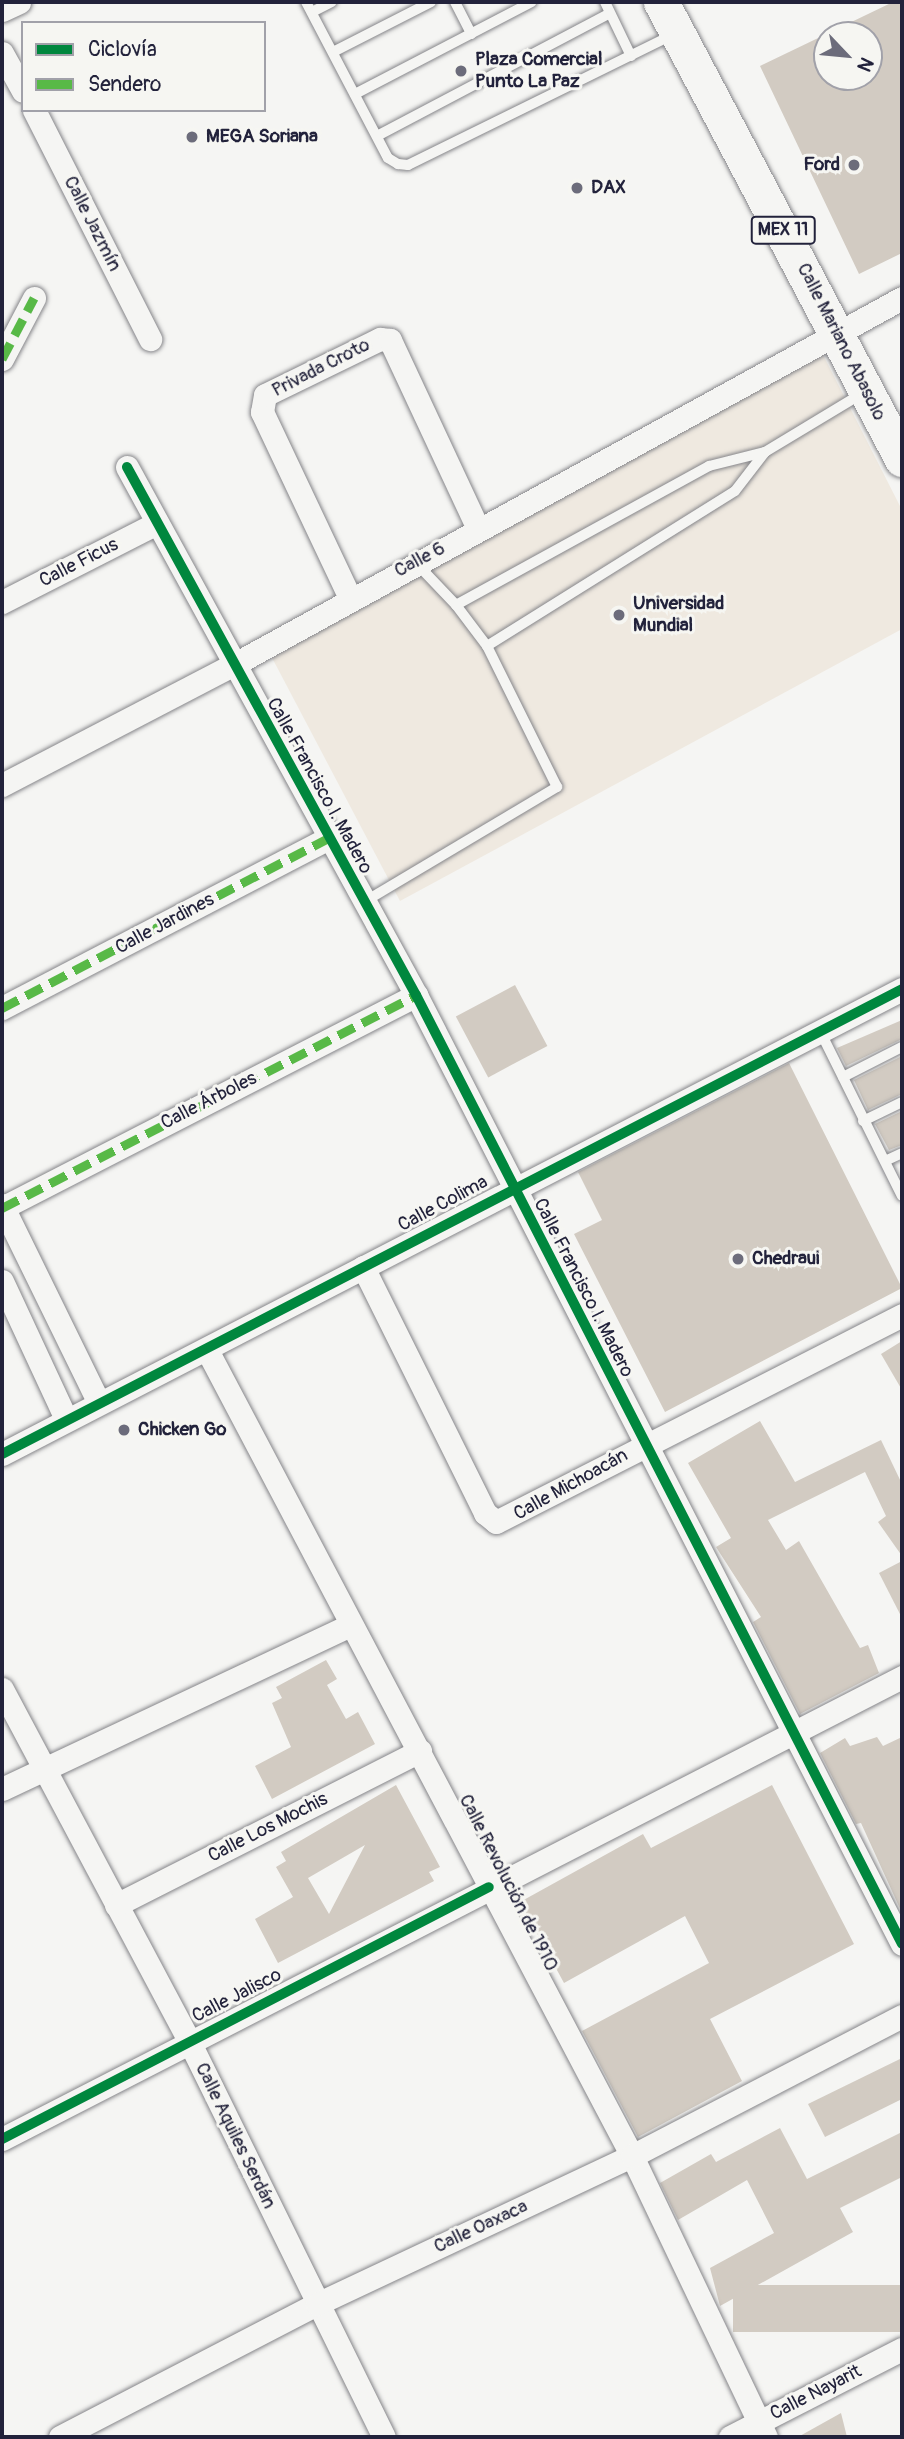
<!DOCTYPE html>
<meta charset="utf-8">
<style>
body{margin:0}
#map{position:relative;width:904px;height:2439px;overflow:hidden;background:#f5f5f3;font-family:Pangolin,sans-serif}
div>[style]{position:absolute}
.built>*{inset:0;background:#efe9e0}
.building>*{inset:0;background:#d2cbc2;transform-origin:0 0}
.roads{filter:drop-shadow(0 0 2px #858589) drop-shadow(0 0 2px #858589)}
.lane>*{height:10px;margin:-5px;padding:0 5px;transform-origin:5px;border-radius:5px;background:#f5f5f3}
.street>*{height:23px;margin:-11.5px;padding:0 11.5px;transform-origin:11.5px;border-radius:11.5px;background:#f5f5f3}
.primary>*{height:35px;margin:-17.5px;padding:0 17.5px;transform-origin:17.5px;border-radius:17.5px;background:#f5f5f3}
.quiet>*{height:9px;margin-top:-4.5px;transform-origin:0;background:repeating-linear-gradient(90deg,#58b947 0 18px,transparent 0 27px)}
.cycleway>*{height:10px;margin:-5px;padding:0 5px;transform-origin:5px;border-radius:5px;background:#00873e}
.dots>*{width:19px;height:19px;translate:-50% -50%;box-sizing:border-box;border:4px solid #f6f6f2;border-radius:50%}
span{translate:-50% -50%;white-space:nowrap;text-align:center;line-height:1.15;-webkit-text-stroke:6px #f6f6f2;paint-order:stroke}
.shield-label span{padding:2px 5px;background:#f6f6f2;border:2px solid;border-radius:5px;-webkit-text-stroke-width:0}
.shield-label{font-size:18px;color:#22223b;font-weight:700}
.poi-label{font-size:19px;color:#22223b;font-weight:700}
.left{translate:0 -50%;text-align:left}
.right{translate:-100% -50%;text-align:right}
.street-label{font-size:19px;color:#22223b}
.frame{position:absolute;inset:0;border:4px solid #22223b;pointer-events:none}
.legend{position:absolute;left:21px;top:21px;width:245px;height:91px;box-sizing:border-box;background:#f6f6f2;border:2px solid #a1a1a9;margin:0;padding:9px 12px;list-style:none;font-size:21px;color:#22223b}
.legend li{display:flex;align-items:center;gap:14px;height:35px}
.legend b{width:35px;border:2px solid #a1a1a9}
.north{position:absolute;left:813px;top:21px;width:70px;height:70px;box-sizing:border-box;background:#f6f6f2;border:2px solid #a1a1a9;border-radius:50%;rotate:116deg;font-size:19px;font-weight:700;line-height:28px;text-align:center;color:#22223b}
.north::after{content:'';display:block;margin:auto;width:24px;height:32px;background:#6c6c7b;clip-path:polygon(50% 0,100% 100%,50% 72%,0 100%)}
</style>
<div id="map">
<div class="built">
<i style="clip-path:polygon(819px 347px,902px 510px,902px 629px,400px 901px,269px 652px)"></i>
</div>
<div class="building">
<i style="clip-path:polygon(evenodd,893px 2px,902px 2px,902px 253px,859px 274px,760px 66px,893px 2px,827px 35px,869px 35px,869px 77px,827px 77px,827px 35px)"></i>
<i style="left:515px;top:985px;width:69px;height:67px;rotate:62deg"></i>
<i style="clip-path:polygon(902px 1020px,902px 1039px,846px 1066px,837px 1048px)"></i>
<i style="clip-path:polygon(902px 1056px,902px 1094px,868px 1110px,854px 1080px)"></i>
<i style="clip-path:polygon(789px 1063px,902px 1288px,665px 1412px,574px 1234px,602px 1220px,578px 1172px)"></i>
<i style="clip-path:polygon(902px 1111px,902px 1145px,889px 1150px,875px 1124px)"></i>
<i style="clip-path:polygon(902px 1341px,902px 1390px,881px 1354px)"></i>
<i style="clip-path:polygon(760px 1421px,795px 1482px,881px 1440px,902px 1484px,902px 1556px,878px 1522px,886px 1516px,865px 1472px,768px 1520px,786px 1550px,799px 1541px,860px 1648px,868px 1645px,879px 1673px,800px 1714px,753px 1622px,761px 1617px,716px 1547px,731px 1538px,688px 1463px)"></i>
<i style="clip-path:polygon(902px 1561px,902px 1618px,879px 1573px)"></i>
<i style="clip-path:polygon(326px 1660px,337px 1679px,327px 1685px,346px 1719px,358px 1712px,375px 1744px,272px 1799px,255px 1766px,291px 1747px,272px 1703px,282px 1698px,276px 1687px)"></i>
<i style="clip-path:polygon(877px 1737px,883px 1746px,902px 1737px,902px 1913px,861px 1823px,856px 1824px,820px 1753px,845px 1738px,850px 1746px)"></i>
<i style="clip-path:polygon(evenodd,396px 1785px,440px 1867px,429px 1872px,434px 1881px,278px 1963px,255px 1919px,293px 1897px,276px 1867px,286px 1861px,281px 1852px,396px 1785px,365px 1845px,329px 1914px,308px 1878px,365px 1845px)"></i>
<i style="clip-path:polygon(772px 1785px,854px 1944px,710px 2019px,742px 2081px,638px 2137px,582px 2031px,709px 1963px,685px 1916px,564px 1983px,520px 1902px,643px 1834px,651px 1848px)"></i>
<i style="clip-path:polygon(902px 2058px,902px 2099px,825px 2137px,808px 2104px)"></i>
<i style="clip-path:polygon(780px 2128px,807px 2179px,902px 2132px,902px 2177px,840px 2208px,853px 2232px,720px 2306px,710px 2268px,774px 2233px,747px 2180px,678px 2220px,660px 2183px,711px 2154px,716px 2162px)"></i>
<i style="left:902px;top:2285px;width:47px;height:169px;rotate:90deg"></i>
<i style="clip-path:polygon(841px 2413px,847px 2437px,798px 2437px)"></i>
</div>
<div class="roads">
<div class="lane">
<i style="left:306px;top:2px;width:176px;rotate:62.3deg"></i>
<i style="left:388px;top:158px;width:12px;rotate:31deg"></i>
<i style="left:398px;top:164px;width:10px;rotate:6deg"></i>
<i style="left:408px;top:165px;width:297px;rotate:-26.2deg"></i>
<i style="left:455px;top:2px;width:36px;rotate:63deg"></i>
<i style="left:605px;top:2px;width:60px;rotate:64.3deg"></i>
<i style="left:312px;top:12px;width:22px;rotate:-27deg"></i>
<i style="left:333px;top:52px;width:110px;rotate:-27deg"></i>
<i style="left:355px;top:94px;width:199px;rotate:-27.5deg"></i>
<i style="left:377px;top:136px;width:263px;rotate:-27.8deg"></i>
<i style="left:417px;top:564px;width:57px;rotate:46.4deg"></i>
<i style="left:456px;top:605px;width:289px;rotate:-28.8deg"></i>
<i style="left:709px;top:466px;width:58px;rotate:-14deg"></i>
<i style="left:765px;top:452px;width:112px;rotate:-31.1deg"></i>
<i style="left:487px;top:646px;width:292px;rotate:-32deg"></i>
<i style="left:735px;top:491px;width:49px;rotate:-52.4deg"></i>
<i style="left:364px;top:902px;width:225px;rotate:-30.8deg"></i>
<i style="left:557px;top:787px;width:157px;rotate:-116.4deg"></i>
<i style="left:487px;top:646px;width:51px;rotate:-127.1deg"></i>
<i style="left:820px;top:1031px;width:184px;rotate:63.6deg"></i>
<i style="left:843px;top:1077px;width:66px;rotate:-27deg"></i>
<i style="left:863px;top:1121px;width:43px;rotate:-26deg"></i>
<i style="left:885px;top:1161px;width:19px;rotate:-25deg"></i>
</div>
<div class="street">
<i style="left:2px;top:10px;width:19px;rotate:-25deg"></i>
<i style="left:2px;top:53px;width:43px;rotate:61.1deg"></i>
<i style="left:34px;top:110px;width:257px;rotate:63.1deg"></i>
<i style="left:2px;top:359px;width:69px;rotate:-62.3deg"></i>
<i style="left:127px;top:467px;width:602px;rotate:61.31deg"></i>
<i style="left:416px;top:995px;width:1066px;rotate:62.88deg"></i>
<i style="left:350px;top:598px;width:206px;rotate:-115.3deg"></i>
<i style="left:262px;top:412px;width:17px;rotate:-80deg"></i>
<i style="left:265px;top:395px;width:128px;rotate:-26deg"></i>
<i style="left:380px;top:339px;width:10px;rotate:6deg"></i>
<i style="left:390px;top:340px;width:208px;rotate:65deg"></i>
<i style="left:2px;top:602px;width:174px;rotate:-27deg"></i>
<i style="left:2px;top:785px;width:260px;rotate:-27.5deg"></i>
<i style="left:233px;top:665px;width:763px;rotate:-28.75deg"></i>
<i style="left:2px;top:1008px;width:366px;rotate:-27.5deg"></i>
<i style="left:2px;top:1205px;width:220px;rotate:63.9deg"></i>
<i style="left:2px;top:1208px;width:466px;rotate:-27.2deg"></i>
<i style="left:363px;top:1267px;width:275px;rotate:63.6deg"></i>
<i style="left:485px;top:1513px;width:14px;rotate:39deg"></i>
<i style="left:496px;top:1522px;width:456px;rotate:-27deg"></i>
<i style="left:2px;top:1281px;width:152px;rotate:65.1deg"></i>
<i style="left:207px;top:1350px;width:911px;rotate:62.2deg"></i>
<i style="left:632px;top:2156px;width:311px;rotate:64.5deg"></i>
<i style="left:2px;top:1454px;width:1013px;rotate:-27.32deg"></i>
<i style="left:2px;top:1689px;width:399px;rotate:62deg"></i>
<i style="left:189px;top:2041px;width:441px;rotate:63.8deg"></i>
<i style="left:2px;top:1789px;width:383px;rotate:-25.2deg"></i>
<i style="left:116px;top:1905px;width:341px;rotate:-26.9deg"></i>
<i style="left:2px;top:2139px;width:1012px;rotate:-27.17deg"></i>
<i style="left:60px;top:2437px;width:289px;rotate:-27.4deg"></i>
<i style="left:317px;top:2304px;width:348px;rotate:-25.2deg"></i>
<i style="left:632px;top:2156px;width:304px;rotate:-27.4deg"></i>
<i style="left:730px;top:2437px;width:193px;rotate:-27.1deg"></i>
</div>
<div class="primary">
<i style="left:661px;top:2px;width:517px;rotate:62.19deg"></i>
</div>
</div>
<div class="quiet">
<i style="left:2px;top:359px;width:69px;rotate:-62.3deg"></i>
<i style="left:2px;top:1008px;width:366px;rotate:-27.5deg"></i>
<i style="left:2px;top:1208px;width:466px;rotate:-27.2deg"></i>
</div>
<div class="cycleway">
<i style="left:127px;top:467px;width:602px;rotate:61.31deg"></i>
<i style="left:416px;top:995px;width:1066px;rotate:62.88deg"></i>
<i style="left:2px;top:1454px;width:1013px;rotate:-27.32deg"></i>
<i style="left:2px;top:2139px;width:548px;rotate:-27.36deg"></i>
</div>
<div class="dots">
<i style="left:461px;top:71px;background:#6c6c7b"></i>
<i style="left:192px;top:137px;background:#6c6c7b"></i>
<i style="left:854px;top:165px;background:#6c6c7b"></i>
<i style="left:577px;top:188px;background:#6c6c7b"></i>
<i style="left:619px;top:615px;background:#6c6c7b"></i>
<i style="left:738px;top:1259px;background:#6c6c7b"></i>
<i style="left:124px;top:1430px;background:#6c6c7b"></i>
</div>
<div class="shield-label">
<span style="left:783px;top:230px">MEX 11</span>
</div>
<div class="poi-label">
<span class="left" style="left:475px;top:71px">Plaza Comercial<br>Punto La Paz</span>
<span class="left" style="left:206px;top:137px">MEGA Soriana</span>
<span class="right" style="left:840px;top:165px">Ford</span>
<span class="left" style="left:591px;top:188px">DAX</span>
<span class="left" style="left:633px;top:615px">Universidad<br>Mundial</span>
<span class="left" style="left:752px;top:1259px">Chedraui</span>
<span class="left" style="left:138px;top:1430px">Chicken Go</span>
</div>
<div class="street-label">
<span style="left:92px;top:224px;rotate:63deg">Calle Jazmín</span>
<span style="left:841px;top:342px;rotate:63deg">Calle Mariano Abasolo</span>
<span style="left:321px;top:368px;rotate:-27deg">Privada Croto</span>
<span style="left:420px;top:560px;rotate:-28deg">Calle 6</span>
<span style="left:79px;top:563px;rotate:-27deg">Calle Ficus</span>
<span style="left:319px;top:786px;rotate:61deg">Calle Francisco I. Madero</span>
<span style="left:165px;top:924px;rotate:-28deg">Calle Jardines</span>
<span style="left:209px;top:1101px;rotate:-27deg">Calle Árboles</span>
<span style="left:443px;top:1204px;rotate:-28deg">Calle Colima</span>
<span style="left:583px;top:1288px;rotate:63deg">Calle Francisco I. Madero</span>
<span style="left:571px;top:1485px;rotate:-29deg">Calle Michoacán</span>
<span style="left:268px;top:1828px;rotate:-27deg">Calle Los Mochis</span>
<span style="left:508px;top:1883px;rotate:63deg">Calle Revolución de 1910</span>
<span style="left:237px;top:1996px;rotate:-27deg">Calle Jalisco</span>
<span style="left:235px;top:2136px;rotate:64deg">Calle Aquiles Serdán</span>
<span style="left:481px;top:2227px;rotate:-25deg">Calle Oaxaca</span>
<span style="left:816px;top:2393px;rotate:-27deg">Calle Nayarit</span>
</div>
<div class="frame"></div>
<ul class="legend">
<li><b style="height:9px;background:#00873e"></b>Ciclovía</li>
<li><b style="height:9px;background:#58b947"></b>Sendero</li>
</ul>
<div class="north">N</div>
</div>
